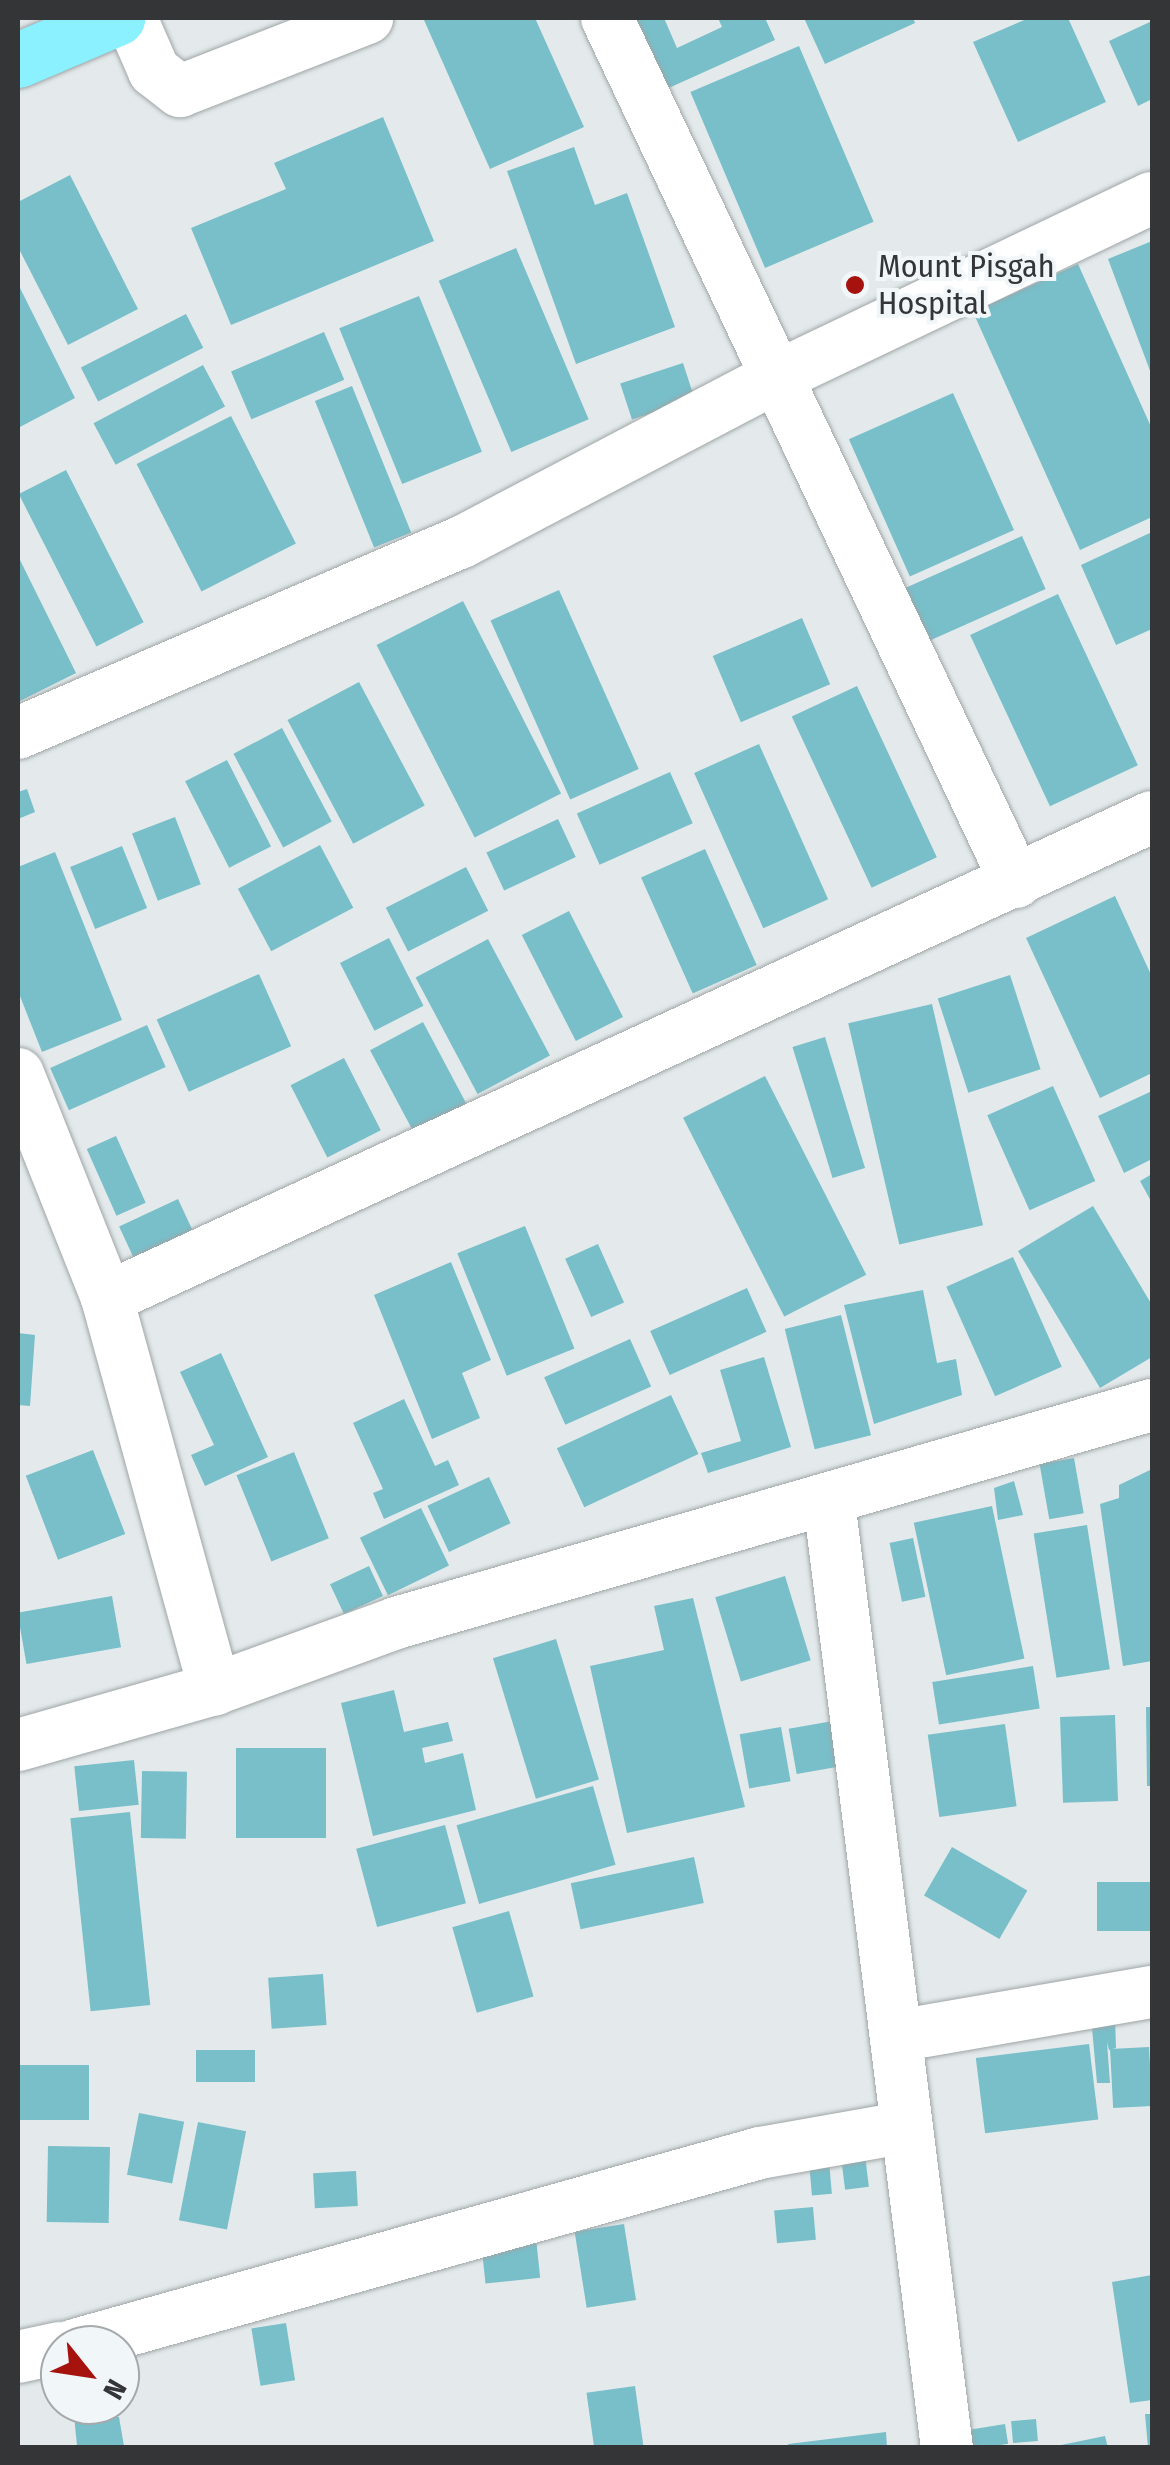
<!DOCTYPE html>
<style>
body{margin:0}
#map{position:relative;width:1170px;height:2465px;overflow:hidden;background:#e4eaeb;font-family:"Fira Sans Condensed",sans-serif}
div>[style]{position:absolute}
.building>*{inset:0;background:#78bfca;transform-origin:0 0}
.roads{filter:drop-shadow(0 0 2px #9fa5a6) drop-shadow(0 0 2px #9fa5a6)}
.minor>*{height:52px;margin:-26px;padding:0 26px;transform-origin:26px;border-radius:26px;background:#fff}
.major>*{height:55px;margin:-27.5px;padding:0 27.5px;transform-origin:27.5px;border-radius:27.5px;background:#8bf1fe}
.dots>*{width:28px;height:28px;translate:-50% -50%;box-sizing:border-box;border:5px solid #f1f7f9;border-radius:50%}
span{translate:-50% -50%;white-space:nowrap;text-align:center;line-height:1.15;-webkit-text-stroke:8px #f1f7f9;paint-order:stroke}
.poi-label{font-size:32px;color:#333536}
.left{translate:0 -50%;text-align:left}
.frame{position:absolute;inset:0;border:20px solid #333536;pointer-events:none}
.north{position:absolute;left:40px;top:2325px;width:100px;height:100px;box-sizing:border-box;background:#f1f7f9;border:2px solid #a5a9ab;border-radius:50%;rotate:120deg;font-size:28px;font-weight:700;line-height:40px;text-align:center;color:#333536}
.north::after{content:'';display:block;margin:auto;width:35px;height:45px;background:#a6120e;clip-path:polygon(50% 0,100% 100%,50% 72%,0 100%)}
</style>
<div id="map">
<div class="building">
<i style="clip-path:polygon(430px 18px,535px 18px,584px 127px,490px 169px,424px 20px)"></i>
<i style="clip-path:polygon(616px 18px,664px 18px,677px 48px,722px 27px,718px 18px,765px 18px,775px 40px,651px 96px)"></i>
<i style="clip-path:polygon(804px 18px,913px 18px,915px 23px,825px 64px)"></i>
<i style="clip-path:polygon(1029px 18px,1068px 18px,1106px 102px,1018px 142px,973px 42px)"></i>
<i style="clip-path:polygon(1152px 21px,1152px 99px,1138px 106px,1109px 41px)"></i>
<i style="left:799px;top:46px;width:191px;height:118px;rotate:67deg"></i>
<i style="clip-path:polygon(383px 117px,434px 241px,231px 325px,191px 228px,286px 189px,274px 163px)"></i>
<i style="clip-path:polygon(574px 147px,595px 205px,627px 193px,675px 327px,576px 364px,507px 171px)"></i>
<i style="clip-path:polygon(70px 175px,138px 309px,68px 345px,18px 247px,18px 202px)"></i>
<i style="clip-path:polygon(1152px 241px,1152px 376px,1108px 259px)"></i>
<i style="left:516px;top:248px;width:186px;height:84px;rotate:67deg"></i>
<i style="clip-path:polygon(1078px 264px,1152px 429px,1152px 517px,1080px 550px,973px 312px)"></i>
<i style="clip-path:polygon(18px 284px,75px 398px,18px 428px)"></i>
<i style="left:419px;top:296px;width:168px;height:86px;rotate:68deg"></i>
<i style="left:186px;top:314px;width:38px;height:118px;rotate:63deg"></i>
<i style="left:324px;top:332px;width:52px;height:101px;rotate:67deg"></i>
<i style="left:683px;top:363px;width:38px;height:66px;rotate:72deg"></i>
<i style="left:203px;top:365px;width:47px;height:124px;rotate:62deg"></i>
<i style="left:352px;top:386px;width:158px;height:40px;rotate:68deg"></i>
<i style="left:953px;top:393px;width:150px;height:114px;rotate:66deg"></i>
<i style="left:231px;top:416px;width:143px;height:106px;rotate:63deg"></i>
<i style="left:66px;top:470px;width:171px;height:53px;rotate:63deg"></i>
<i style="clip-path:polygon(1152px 532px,1152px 629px,1116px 645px,1081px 565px)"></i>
<i style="left:1022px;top:536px;width:58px;height:137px;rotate:66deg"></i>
<i style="clip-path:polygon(18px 556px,76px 673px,18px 702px)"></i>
<i style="left:559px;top:590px;width:196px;height:75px;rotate:66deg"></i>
<i style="left:1058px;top:594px;width:189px;height:97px;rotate:65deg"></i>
<i style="left:463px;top:601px;width:216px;height:97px;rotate:63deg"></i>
<i style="left:802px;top:618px;width:72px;height:97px;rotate:67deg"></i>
<i style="left:359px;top:682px;width:140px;height:81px;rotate:62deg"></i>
<i style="left:857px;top:686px;width:189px;height:72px;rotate:65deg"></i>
<i style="left:282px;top:728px;width:106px;height:55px;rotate:62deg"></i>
<i style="left:759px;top:744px;width:170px;height:71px;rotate:66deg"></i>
<i style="left:227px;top:760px;width:97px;height:47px;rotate:63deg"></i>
<i style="left:670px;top:772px;width:56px;height:102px;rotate:66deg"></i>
<i style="clip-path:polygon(27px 789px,35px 812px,18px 819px,18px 792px)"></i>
<i style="left:175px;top:817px;width:72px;height:46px;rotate:69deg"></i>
<i style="left:558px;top:819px;width:42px;height:79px;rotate:65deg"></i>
<i style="left:320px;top:845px;width:71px;height:93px;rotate:62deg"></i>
<i style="left:122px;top:846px;width:67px;height:56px;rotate:68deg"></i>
<i style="left:705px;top:849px;width:127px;height:70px;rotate:66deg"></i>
<i style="clip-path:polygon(55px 852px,122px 1020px,42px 1052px,18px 991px,18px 867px)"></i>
<i style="left:466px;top:867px;width:49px;height:90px;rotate:63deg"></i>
<i style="clip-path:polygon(1115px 896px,1152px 977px,1152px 1073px,1100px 1098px,1026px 938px)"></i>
<i style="left:569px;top:911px;width:119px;height:53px;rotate:63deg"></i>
<i style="left:389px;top:938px;width:76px;height:55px;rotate:63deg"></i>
<i style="left:488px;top:939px;width:132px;height:82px;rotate:62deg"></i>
<i style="left:259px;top:974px;width:79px;height:112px;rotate:66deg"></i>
<i style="left:1010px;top:975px;width:99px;height:76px;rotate:72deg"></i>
<i style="left:932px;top:1004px;width:227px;height:86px;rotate:77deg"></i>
<i style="left:423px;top:1022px;width:95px;height:60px;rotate:62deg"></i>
<i style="left:147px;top:1025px;width:46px;height:106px;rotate:66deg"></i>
<i style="left:825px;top:1037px;width:137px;height:34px;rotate:73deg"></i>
<i style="left:344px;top:1058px;width:81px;height:60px;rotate:63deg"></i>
<i style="left:765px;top:1076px;width:223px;height:92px;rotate:63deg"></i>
<i style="left:1053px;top:1086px;width:104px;height:72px;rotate:66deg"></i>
<i style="clip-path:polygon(1152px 1091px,1152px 1159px,1124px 1173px,1098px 1116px)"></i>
<i style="left:116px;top:1136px;width:73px;height:32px;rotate:66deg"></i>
<i style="clip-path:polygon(1152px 1174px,1152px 1203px,1140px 1181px)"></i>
<i style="left:178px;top:1199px;width:41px;height:65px;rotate:65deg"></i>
<i style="clip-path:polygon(1093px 1206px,1152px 1305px,1152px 1357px,1100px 1388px,1018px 1251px)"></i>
<i style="left:525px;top:1226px;width:132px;height:73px;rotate:68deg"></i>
<i style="left:598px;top:1244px;width:64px;height:36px;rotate:66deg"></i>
<i style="left:1013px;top:1257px;width:120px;height:73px;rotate:66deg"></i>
<i style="clip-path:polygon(451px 1262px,491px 1360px,462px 1373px,480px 1418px,432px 1439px,374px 1295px)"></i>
<i style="left:747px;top:1288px;width:48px;height:106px;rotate:66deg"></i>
<i style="clip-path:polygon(923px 1290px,937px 1363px,956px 1359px,962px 1395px,874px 1424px,844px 1305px)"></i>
<i style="left:841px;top:1315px;width:124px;height:58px;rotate:76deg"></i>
<i style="clip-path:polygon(18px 1333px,35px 1335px,30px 1406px,18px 1405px)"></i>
<i style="left:630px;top:1339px;width:52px;height:94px;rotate:66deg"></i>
<i style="clip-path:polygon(221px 1353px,268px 1457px,205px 1486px,191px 1455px,214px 1445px,180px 1372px)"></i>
<i style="clip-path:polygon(764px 1357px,791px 1447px,708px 1473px,701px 1453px,741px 1441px,720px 1370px)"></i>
<i style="left:671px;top:1395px;width:65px;height:126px;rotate:65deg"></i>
<i style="clip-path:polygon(404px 1399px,435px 1466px,448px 1460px,459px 1485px,384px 1519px,373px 1493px,383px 1489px,353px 1423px)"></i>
<i style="left:93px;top:1450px;width:90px;height:72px;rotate:69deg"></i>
<i style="left:294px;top:1452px;width:93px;height:62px;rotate:68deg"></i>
<i style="left:1074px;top:1458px;width:56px;height:35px;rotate:80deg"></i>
<i style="clip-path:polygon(1152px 1469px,1152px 1661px,1123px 1666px,1100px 1504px,1119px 1498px,1119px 1485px)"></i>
<i style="left:489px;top:1477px;width:51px;height:68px;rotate:65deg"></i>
<i style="clip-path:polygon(1014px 1481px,1023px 1515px,998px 1520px,994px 1488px)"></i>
<i style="left:992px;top:1506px;width:156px;height:80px;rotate:78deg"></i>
<i style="left:421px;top:1508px;width:64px;height:68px;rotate:64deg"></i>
<i style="left:1087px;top:1525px;width:146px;height:54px;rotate:81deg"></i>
<i style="left:913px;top:1538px;width:60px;height:24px;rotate:78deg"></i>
<i style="left:369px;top:1566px;width:33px;height:43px;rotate:65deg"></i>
<i style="left:785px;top:1576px;width:88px;height:73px;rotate:73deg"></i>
<i style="left:112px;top:1596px;width:52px;height:96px;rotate:80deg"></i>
<i style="clip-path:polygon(693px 1598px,745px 1807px,627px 1833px,590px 1666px,664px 1650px,654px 1606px)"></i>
<i style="left:556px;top:1639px;width:147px;height:66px;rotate:73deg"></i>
<i style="left:1033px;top:1666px;width:43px;height:102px;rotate:81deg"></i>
<i style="clip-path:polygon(394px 1690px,404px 1732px,448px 1722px,453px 1741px,422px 1748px,425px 1763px,463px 1753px,476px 1810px,373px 1836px,341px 1703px)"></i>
<i style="clip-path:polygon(1146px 1707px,1152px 1707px,1152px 1786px,1147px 1786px)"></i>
<i style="left:1115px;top:1715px;width:86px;height:55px;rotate:88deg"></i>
<i style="left:833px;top:1721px;width:46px;height:45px;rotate:80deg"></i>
<i style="left:1005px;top:1724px;width:83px;height:78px;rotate:82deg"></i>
<i style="left:781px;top:1727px;width:55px;height:42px;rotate:80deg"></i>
<i style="left:236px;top:1748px;width:90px;height:90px"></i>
<i style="left:134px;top:1760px;width:45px;height:60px;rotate:84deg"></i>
<i style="left:142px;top:1771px;width:45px;height:67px;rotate:1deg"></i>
<i style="left:593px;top:1786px;width:82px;height:142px;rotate:74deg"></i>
<i style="left:130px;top:1812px;width:194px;height:60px;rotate:84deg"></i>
<i style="left:445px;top:1825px;width:81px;height:92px;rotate:75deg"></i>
<i style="left:952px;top:1847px;width:87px;height:56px;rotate:30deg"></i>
<i style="left:694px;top:1857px;width:47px;height:126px;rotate:78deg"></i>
<i style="left:1152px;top:1882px;width:49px;height:55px;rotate:90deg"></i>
<i style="left:509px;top:1911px;width:89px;height:59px;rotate:74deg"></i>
<i style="left:323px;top:1974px;width:51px;height:55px;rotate:86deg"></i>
<i style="clip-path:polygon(1115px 2016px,1116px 2048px,1109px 2050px,1107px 2042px,1110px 2083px,1097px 2083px,1091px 2017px)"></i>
<i style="left:1089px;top:2044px;width:76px;height:114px;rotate:83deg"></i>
<i style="left:1149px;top:2047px;width:59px;height:39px;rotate:87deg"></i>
<i style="left:196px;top:2050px;width:59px;height:32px"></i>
<i style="left:89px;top:2065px;width:55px;height:71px;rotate:90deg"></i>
<i style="left:139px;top:2113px;width:46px;height:63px;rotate:11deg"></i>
<i style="left:198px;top:2122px;width:49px;height:100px;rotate:11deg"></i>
<i style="left:48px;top:2146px;width:62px;height:76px;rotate:1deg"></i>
<i style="left:865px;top:2155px;width:32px;height:24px;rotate:83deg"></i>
<i style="left:829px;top:2161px;width:33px;height:20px;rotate:85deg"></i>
<i style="left:356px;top:2171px;width:35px;height:43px;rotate:87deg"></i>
<i style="left:813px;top:2207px;width:33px;height:39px;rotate:85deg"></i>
<i style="left:624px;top:2224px;width:77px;height:50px;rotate:81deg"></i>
<i style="left:536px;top:2238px;width:40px;height:55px;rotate:84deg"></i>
<i style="clip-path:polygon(1152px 2275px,1152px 2400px,1130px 2403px,1112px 2282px)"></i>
<i style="left:286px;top:2323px;width:58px;height:35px;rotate:81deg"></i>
<i style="left:635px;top:2386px;width:63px;height:49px;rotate:82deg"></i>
<i style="clip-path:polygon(1145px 2414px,1152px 2414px,1152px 2448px,1148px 2448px)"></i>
<i style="clip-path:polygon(74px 2415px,119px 2417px,124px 2446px,77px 2446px)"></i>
<i style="left:1036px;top:2419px;width:22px;height:25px;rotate:85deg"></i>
<i style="left:1005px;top:2424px;width:20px;height:36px;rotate:81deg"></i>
<i style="clip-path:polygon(886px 2432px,887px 2448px,788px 2448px,788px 2444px)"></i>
<i style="clip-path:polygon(1105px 2436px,1108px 2448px,1056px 2448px,1056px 2446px)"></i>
</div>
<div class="roads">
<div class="minor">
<i style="left:131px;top:18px;width:58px;rotate:66.5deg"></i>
<i style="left:154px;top:71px;width:33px;rotate:38deg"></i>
<i style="left:180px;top:91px;width:201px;rotate:-21.3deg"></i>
<i style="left:607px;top:18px;width:956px;rotate:64.67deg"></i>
<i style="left:18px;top:733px;width:483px;rotate:-23.3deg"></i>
<i style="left:462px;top:542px;width:355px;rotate:-27.7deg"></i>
<i style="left:776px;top:377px;width:416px;rotate:-25.5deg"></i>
<i style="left:18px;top:1074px;width:241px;rotate:68.3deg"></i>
<i style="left:107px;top:1298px;width:406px;rotate:74.6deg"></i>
<i style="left:215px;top:1689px;width:193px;rotate:-20deg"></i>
<i style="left:396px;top:1623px;width:787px;rotate:-16.09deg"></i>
<i style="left:107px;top:1298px;width:1150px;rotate:-24.72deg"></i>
<i style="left:829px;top:1501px;width:954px;rotate:82.9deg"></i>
<i style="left:18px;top:1745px;width:205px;rotate:-15.9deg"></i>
<i style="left:897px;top:2036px;width:259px;rotate:-9.8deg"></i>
<i style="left:75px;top:2345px;width:711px;rotate:-15.66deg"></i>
<i style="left:760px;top:2153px;width:149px;rotate:-10deg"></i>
<i style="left:18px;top:2357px;width:43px;rotate:-12.1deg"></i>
</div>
<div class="major">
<i style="left:18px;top:60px;width:108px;rotate:-23deg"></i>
</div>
</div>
<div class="dots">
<i style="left:855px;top:285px;background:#a6120e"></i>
</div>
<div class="poi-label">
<span class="left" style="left:878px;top:285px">Mount Pisgah<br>Hospital</span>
</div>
<div class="frame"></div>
<div class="north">N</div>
</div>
